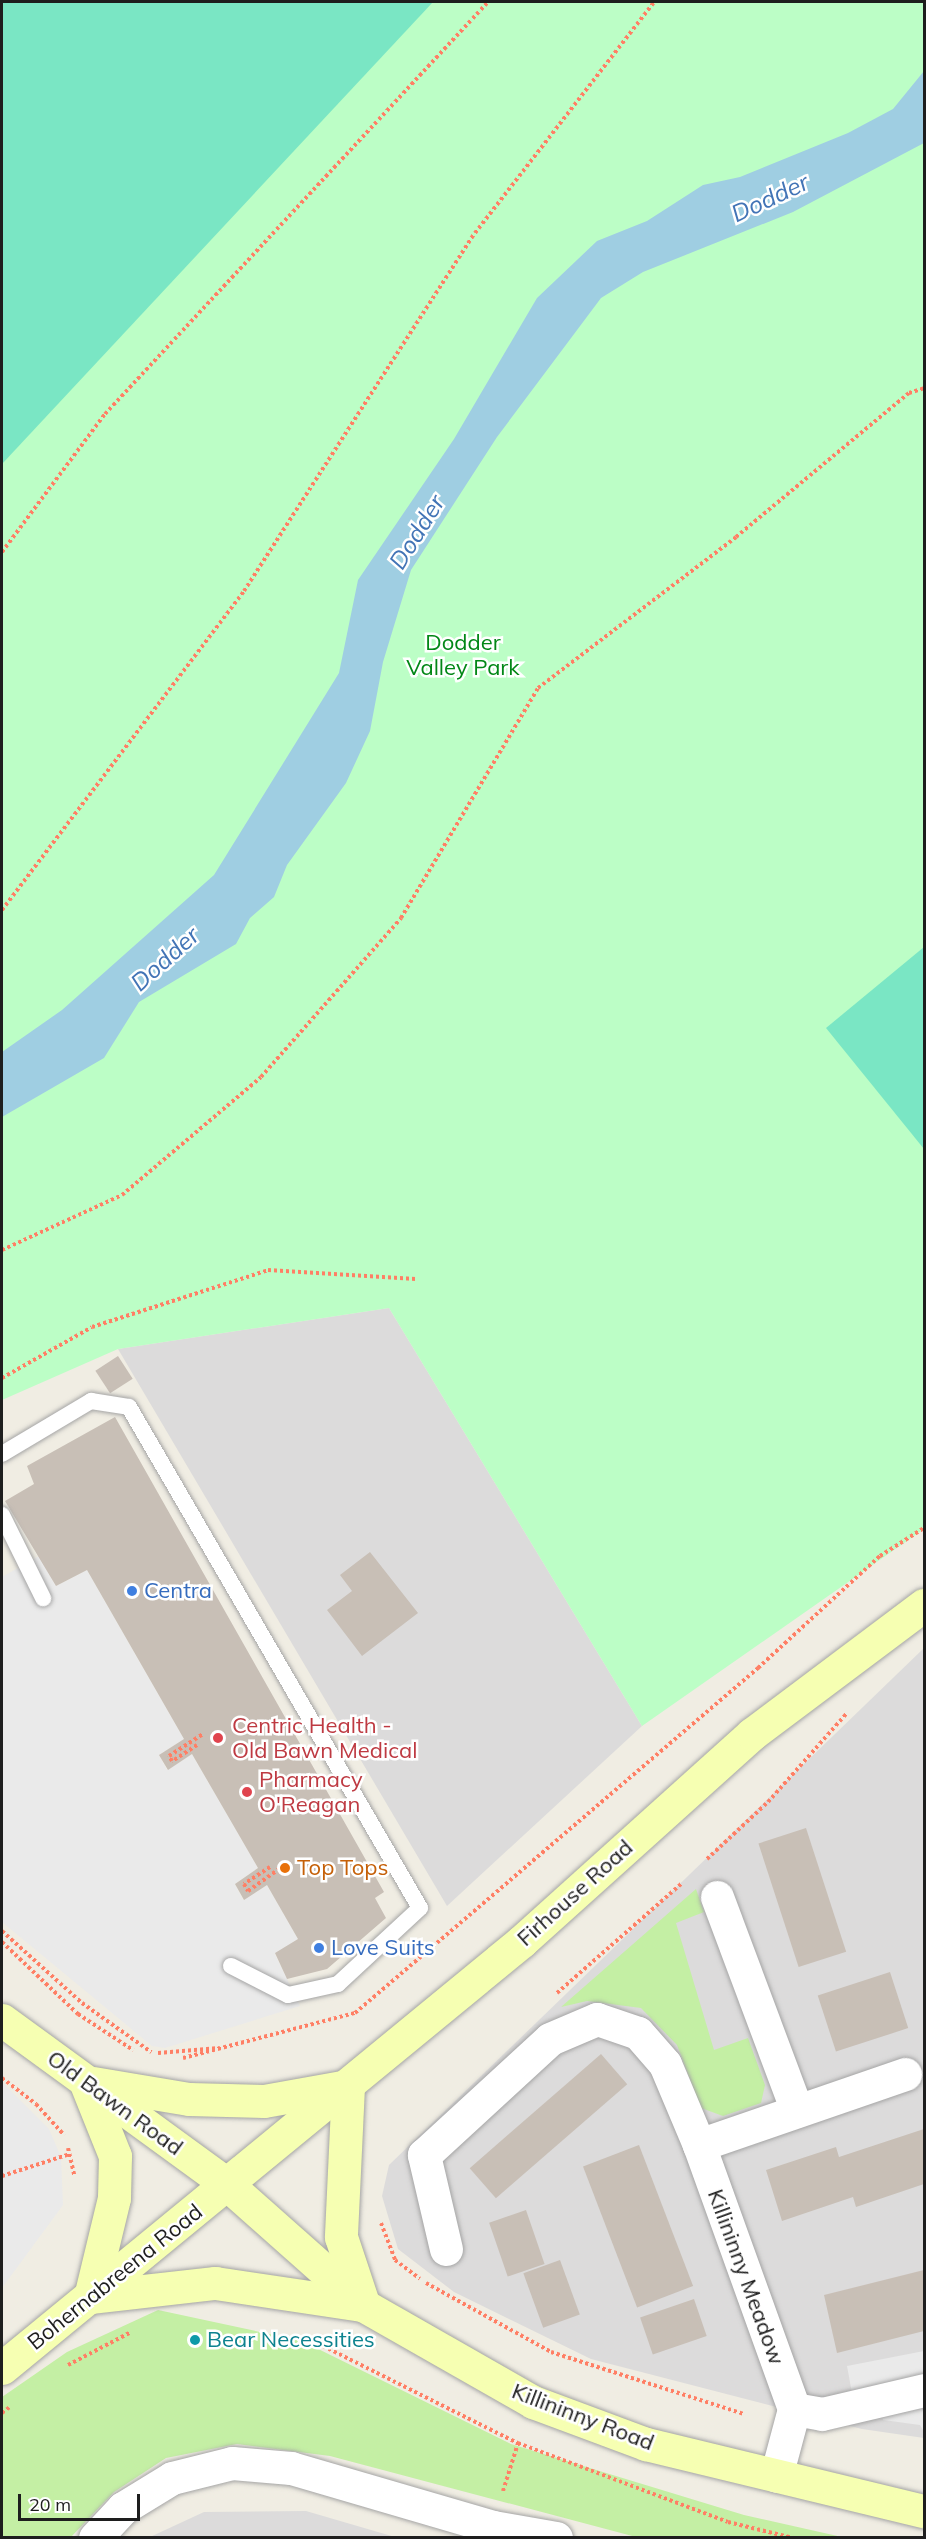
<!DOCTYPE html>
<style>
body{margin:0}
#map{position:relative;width:926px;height:2539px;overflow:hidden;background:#f0ede3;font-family:Mulish,sans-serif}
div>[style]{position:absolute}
.residential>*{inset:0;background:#dcdbdb}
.grass>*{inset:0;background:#c4efa4}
.park>*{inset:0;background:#bcfec6}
.pitch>*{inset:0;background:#7ae6c4}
.parking>*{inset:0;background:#eaeaea}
.water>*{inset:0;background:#9fcee2}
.building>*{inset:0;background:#c8bfb6;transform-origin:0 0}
.path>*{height:4px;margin-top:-2px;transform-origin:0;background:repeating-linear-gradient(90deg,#ff7f65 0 3px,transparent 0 6px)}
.roads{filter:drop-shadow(0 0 2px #a5a5a5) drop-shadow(0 0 2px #a5a5a5)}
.service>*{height:16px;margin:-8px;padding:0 8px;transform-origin:8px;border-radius:8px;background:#fff}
.minor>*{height:33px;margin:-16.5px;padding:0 16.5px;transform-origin:16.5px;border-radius:16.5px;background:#fff}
.secondary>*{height:33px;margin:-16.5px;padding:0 16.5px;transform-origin:16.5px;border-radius:16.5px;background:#f6ffb2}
.path-bridge>*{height:4px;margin-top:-2px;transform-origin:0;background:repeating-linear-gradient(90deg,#ff7f65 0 3px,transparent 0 6px)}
.dots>*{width:16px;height:16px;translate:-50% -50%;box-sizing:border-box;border:3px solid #fff;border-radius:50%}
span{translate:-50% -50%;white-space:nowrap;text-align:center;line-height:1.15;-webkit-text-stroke:5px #fff;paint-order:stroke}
.park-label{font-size:22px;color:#028716}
.shop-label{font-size:22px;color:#366cbe}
.left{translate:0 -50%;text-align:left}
.health-label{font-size:22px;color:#be3a42}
.food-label{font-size:22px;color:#c56008}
.street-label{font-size:22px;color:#1e1e1e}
.culture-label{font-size:22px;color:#0d838f}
.water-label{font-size:24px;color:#4274b6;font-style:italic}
.frame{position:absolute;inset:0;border:3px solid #1e1e1e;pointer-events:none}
.scale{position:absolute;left:18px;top:2494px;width:122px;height:27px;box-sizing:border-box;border:3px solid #1e1e1e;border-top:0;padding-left:8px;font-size:18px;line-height:21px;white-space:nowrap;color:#1e1e1e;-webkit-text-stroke:4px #fff;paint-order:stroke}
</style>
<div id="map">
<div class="residential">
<i style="clip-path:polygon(389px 1308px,642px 1726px,447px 1906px,118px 1349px)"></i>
<i style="clip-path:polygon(924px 1648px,924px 2438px,862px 2429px,591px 2359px,454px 2292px,398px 2249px,382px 2196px,389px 2165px)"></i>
<i style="clip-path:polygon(306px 2511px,395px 2537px,150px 2537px,204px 2512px)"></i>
</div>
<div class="grass">
<i style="clip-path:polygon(696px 1889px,704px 1912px,676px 1923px,714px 2050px,748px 2038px,765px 2085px,761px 2103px,723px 2116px,701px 2108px,677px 2045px,641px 2008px,587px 2001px,561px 2007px)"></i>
<i style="clip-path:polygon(158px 2310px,302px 2341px,511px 2444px,744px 2515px,842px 2537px,636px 2537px,330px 2456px,237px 2444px,166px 2458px,114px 2492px,71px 2537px,2px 2537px,2px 2397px,67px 2352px)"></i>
</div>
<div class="park">
<i style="clip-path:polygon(2px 2px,924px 2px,924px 1529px,642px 1726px,389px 1308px,118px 1349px,2px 1400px)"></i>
</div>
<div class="pitch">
<i style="clip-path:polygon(2px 2px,433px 2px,2px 464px)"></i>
<i style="clip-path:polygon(924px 947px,924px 1149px,826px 1028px)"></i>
</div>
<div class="parking">
<i style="clip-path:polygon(39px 1556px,56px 1586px,87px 1570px,184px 1739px,159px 1755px,167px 1770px,192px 1754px,258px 1868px,235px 1884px,243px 1900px,267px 1885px,298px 1939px,275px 1954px,300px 2006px,165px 2048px,152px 2046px,2px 1922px,2px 1577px)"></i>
<i style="clip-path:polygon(2px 2082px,49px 2129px,61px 2157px,63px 2205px,2px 2288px)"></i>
<i style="clip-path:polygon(924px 2351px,924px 2432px,920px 2425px,883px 2420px,879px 2400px,852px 2393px,847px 2366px)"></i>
</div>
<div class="water">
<i style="clip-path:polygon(924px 71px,924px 143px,793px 212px,643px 272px,601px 298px,497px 437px,411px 570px,383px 662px,370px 731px,346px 783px,287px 865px,274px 897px,250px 918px,236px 944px,139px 1002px,104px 1058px,2px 1117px,2px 1052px,62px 1010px,214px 875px,339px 673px,358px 580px,454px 439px,537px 298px,597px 241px,647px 221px,703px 185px,740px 177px,848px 133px,893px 109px)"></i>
</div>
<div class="building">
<i style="left:118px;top:1356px;width:27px;height:27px;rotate:57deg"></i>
<i style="clip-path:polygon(115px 1417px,384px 1892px,375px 1898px,386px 1918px,327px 1969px,287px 1979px,275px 1953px,298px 1939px,267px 1885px,244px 1900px,235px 1884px,258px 1868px,192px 1754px,168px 1770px,159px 1755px,184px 1739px,87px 1570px,56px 1586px,5px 1501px,34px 1484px,27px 1466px)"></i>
<i style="clip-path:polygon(370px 1552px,418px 1613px,362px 1656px,327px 1610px,352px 1591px,340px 1575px)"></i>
<i style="left:806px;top:1828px;width:130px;height:50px;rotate:72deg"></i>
<i style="left:890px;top:1972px;width:59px;height:76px;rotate:72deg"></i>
<i style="left:601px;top:2054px;width:40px;height:174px;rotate:49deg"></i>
<i style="clip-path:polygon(924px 2129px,924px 2184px,856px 2207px,853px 2197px,782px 2221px,766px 2170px,836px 2147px,839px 2157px)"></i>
<i style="left:639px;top:2145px;width:151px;height:60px;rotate:69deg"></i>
<i style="left:526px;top:2210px;width:57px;height:39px;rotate:71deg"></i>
<i style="left:560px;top:2260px;width:58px;height:39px;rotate:70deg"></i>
<i style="clip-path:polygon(924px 2270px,924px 2331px,837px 2353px,824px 2295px)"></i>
<i style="left:694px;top:2299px;width:39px;height:57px;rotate:71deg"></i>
</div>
<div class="path">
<i style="left:2px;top:552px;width:172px;rotate:-53.3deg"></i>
<i style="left:105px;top:414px;width:563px;rotate:-47.09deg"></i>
<i style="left:2px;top:910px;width:400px;rotate:-52.8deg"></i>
<i style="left:244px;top:591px;width:426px;rotate:-57.2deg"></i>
<i style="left:475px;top:233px;width:292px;rotate:-52.2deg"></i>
<i style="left:2px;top:1250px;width:132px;rotate:-24.6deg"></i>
<i style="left:122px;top:1195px;width:182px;rotate:-40.3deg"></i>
<i style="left:261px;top:1077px;width:212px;rotate:-48.6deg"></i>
<i style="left:401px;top:918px;width:268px;rotate:-59.2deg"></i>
<i style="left:538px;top:688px;width:249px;rotate:-37.3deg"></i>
<i style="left:736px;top:537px;width:225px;rotate:-39.8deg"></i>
<i style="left:909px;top:393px;width:16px;rotate:-18deg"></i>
<i style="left:2px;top:1378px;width:103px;rotate:-29.5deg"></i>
<i style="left:92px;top:1327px;width:185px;rotate:-17.9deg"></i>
<i style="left:268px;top:1270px;width:148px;rotate:3.5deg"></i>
<i style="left:707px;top:1859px;width:83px;rotate:-43.1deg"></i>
<i style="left:768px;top:1802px;width:119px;rotate:-48.4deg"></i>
<i style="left:2px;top:1931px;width:108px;rotate:42deg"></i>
<i style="left:82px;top:2003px;width:85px;rotate:35.4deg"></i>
<i style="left:2px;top:1942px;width:105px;rotate:43.5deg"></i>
<i style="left:78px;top:2014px;width:66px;rotate:33.2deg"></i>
<i style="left:557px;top:1993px;width:167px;rotate:-41.3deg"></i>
<i style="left:158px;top:2053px;width:61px;rotate:-4.7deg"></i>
<i style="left:183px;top:2058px;width:178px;rotate:-14.7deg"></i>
<i style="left:355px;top:2013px;width:531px;rotate:-40.57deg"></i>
<i style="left:758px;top:1668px;width:166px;rotate:-42.6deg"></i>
<i style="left:880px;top:1556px;width:52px;rotate:-32.5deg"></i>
<i style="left:2px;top:2078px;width:43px;rotate:37.4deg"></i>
<i style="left:36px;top:2104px;width:42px;rotate:47.9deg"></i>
<i style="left:68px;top:2148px;width:28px;rotate:77deg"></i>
<i style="left:2px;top:2176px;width:71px;rotate:-17.9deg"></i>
<i style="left:381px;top:2223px;width:40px;rotate:69deg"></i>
<i style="left:395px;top:2260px;width:31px;rotate:37deg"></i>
<i style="left:426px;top:2283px;width:143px;rotate:28.9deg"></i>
<i style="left:551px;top:2352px;width:203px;rotate:17.8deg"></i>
<i style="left:307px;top:2338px;width:236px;rotate:26.5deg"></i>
<i style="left:518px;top:2443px;width:224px;rotate:20.6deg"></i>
<i style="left:728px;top:2522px;width:67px;rotate:13.8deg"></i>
<i style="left:68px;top:2365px;width:71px;rotate:-27.6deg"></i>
<i style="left:2px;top:2413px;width:11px;rotate:-38deg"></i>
<i style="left:503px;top:2491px;width:50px;rotate:-72.6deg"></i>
</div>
<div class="roads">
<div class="service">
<i style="left:2px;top:1454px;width:104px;rotate:-30.8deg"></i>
<i style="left:91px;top:1401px;width:38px;rotate:9deg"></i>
<i style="left:129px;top:1407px;width:579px;rotate:59.85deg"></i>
<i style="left:420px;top:1908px;width:112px;rotate:137.2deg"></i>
<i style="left:338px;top:1984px;width:51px;rotate:167.6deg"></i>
<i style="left:288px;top:1995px;width:64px;rotate:-153deg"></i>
<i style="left:2px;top:1515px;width:93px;rotate:63.7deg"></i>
</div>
<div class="minor">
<i style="left:717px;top:1897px;width:228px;rotate:69.5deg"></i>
<i style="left:699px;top:2145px;width:218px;rotate:-19deg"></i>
<i style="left:446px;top:2249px;width:97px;rotate:-103.2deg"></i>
<i style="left:424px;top:2155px;width:171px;rotate:-42.6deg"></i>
<i style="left:550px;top:2039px;width:51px;rotate:-23.1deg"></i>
<i style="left:597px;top:2019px;width:43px;rotate:18.9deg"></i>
<i style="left:638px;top:2033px;width:41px;rotate:48.9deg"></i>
<i style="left:665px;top:2064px;width:88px;rotate:67.2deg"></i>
<i style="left:699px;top:2145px;width:281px;rotate:70.2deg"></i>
<i style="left:794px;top:2409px;width:69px;rotate:105deg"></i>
<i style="left:794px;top:2409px;width:28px;rotate:10deg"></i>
<i style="left:822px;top:2414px;width:105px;rotate:-13.2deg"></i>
<i style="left:95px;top:2538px;width:41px;rotate:-47deg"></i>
<i style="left:123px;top:2508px;width:57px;rotate:-31.5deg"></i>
<i style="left:172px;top:2478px;width:62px;rotate:-14deg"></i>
<i style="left:232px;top:2463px;width:59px;rotate:4.8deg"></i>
<i style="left:291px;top:2468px;width:210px;rotate:16.3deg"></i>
<i style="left:493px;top:2527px;width:64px;rotate:9.9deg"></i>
</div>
<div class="secondary">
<i style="left:2px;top:2020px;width:280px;rotate:36.1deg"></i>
<i style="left:228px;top:2185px;width:181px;rotate:41.6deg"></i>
<i style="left:363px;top:2305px;width:196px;rotate:29.7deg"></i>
<i style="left:533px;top:2402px;width:121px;rotate:20.4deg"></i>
<i style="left:646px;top:2444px;width:286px;rotate:13.6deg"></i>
<i style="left:85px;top:2081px;width:81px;rotate:68.2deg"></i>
<i style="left:115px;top:2156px;width:42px;rotate:91.4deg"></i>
<i style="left:114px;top:2198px;width:102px;rotate:103.6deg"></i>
<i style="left:93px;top:2083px;width:97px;rotate:9.5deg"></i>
<i style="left:189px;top:2099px;width:75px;rotate:1.5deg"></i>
<i style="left:264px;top:2101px;width:85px;rotate:-10.1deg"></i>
<i style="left:348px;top:2086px;width:151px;rotate:92.7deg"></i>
<i style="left:341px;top:2237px;width:66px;rotate:71.6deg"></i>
<i style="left:90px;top:2297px;width:126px;rotate:-6.4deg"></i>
<i style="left:215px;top:2283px;width:150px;rotate:8.5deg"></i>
<i style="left:2px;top:2368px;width:673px;rotate:-39.39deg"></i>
<i style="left:522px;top:1941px;width:309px;rotate:-42deg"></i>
<i style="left:752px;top:1734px;width:215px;rotate:-36.9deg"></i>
</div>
</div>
<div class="path-bridge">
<i style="left:197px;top:1745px;width:30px;rotate:147deg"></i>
<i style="left:172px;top:1761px;width:6px;rotate:-121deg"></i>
<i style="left:169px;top:1756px;width:40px;rotate:-32.9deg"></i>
<i style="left:270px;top:1867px;width:31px;rotate:147deg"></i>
<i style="left:244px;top:1884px;width:8px;rotate:60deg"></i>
<i style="left:248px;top:1891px;width:47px;rotate:-35.4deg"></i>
</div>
<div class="dots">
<i style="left:132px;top:1591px;background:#3f7fe0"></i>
<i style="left:218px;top:1738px;background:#e0444e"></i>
<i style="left:247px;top:1792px;background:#e0444e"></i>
<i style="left:285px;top:1868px;background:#e8710a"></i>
<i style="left:319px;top:1948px;background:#3f7fe0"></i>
<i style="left:195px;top:2340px;background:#0f9aa8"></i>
</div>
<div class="park-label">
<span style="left:463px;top:655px">Dodder<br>Valley Park</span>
</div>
<div class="shop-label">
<span class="left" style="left:144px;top:1591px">Centra</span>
<span class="left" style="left:331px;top:1948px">Love Suits</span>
</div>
<div class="health-label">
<span class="left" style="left:232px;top:1738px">Centric Health -<br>Old Bawn Medical</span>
<span class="left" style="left:259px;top:1792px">Pharmacy<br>O'Reagan</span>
</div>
<div class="food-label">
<span class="left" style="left:297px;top:1868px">Top Tops</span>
</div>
<div class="street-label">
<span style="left:575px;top:1893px;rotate:-42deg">Firhouse Road</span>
<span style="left:115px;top:2103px;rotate:36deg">Old Bawn Road</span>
<span style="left:115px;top:2277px;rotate:-39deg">Bohernabreena Road</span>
<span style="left:746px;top:2277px;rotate:70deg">Killininny Meadow</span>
<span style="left:583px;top:2417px;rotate:21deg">Killininny Road</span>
</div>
<div class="culture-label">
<span class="left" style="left:207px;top:2340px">Bear Necessities</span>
</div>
<div class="water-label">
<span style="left:770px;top:198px;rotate:-25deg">Dodder</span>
<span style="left:417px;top:532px;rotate:-58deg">Dodder</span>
<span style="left:165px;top:959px;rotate:-42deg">Dodder</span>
</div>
<div class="frame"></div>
<div class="scale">20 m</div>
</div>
